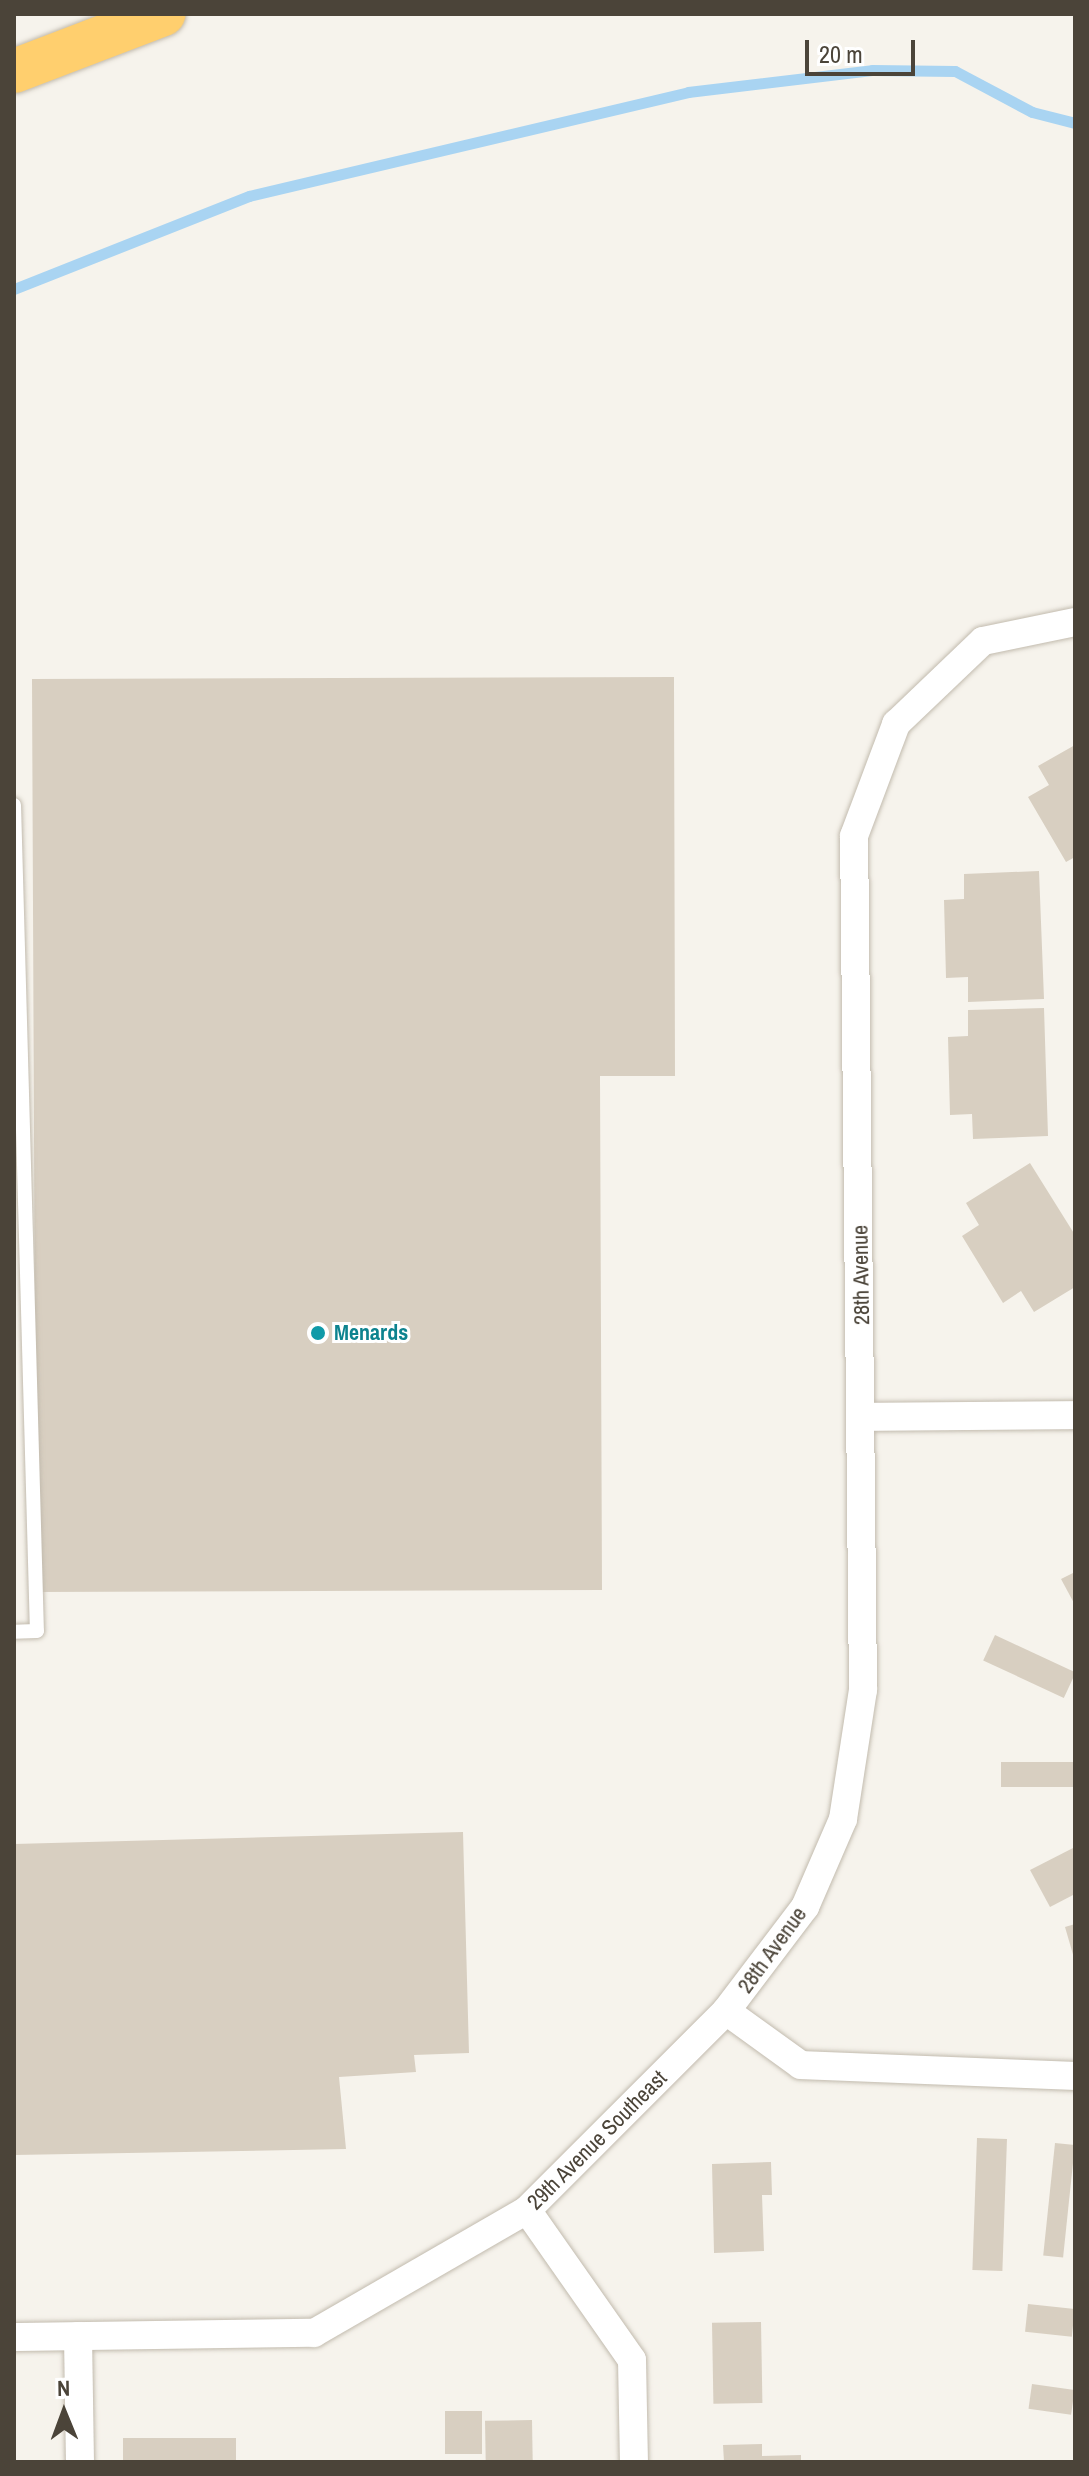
<!DOCTYPE html>
<style>
body{margin:0}
#map{position:relative;width:1089px;height:2476px;overflow:hidden;background:#f6f3ec;font-family:"Archivo Narrow",sans-serif}
div>[style]{position:absolute}
.stream>*{height:11px;margin:-5.5px;padding:0 5.5px;transform-origin:5.5px;border-radius:5.5px;background:#a9d4f2}
.building>*{inset:0;background:#d8cfc1;transform-origin:0 0}
.roads{filter:drop-shadow(0 0 2px #c2bbae) drop-shadow(0 0 2px #c2bbae)}
.lane>*{height:14px;margin:-7px;padding:0 7px;transform-origin:7px;border-radius:7px;background:#fff}
.street>*{height:28px;margin:-14px;padding:0 14px;transform-origin:14px;border-radius:14px;background:#fff}
.highway>*{height:44px;margin:-22px;padding:0 22px;transform-origin:22px;border-radius:22px;background:#ffcf6e}
.dots>*{width:22px;height:22px;translate:-50% -50%;box-sizing:border-box;border:4px solid #fff;border-radius:50%}
span{translate:-50% -50%;white-space:nowrap;text-align:center;line-height:1.15;-webkit-text-stroke:6px #fff;paint-order:stroke}
.street-label{font-size:22px;color:#4b4439}
.culture-label{font-size:22px;color:#0d838f;font-weight:700}
.left{translate:0 -50%;text-align:left}
.frame{position:absolute;inset:0;border:16px solid #4b4439;pointer-events:none}
.north{position:absolute;left:24px;top:2372px;width:80px;height:80px;-webkit-text-stroke:6px #fff;paint-order:stroke;rotate:359deg;font-size:22px;font-weight:700;line-height:32px;text-align:center;color:#4b4439}
.north::after{content:'';display:block;margin:auto;width:28px;height:36px;background:#4b4439;clip-path:polygon(50% 0,100% 100%,50% 72%,0 100%)}
.scale{position:absolute;left:805px;top:40px;width:110px;height:36px;box-sizing:border-box;border:4px solid #4b4439;border-top:0;padding-left:10px;font-size:24px;line-height:28px;white-space:nowrap;color:#4b4439;-webkit-text-stroke:6px #fff;paint-order:stroke}
</style>
<div id="map">
<div class="stream">
<i style="left:14px;top:289px;width:253px;rotate:-21.6deg"></i>
<i style="left:249px;top:196px;width:451px;rotate:-13.3deg"></i>
<i style="left:688px;top:92px;width:185px;rotate:-6.8deg"></i>
<i style="left:872px;top:70px;width:83px;rotate:0.7deg"></i>
<i style="left:955px;top:71px;width:87px;rotate:28deg"></i>
<i style="left:1032px;top:112px;width:44px;rotate:14.3deg"></i>
</div>
<div class="building">
<i style="clip-path:polygon(674px 677px,675px 1076px,600px 1076px,602px 1590px,36px 1592px,32px 679px)"></i>
<i style="clip-path:polygon(1075px 745px,1075px 857px,1066px 862px,1028px 797px,1049px 785px,1038px 766px)"></i>
<i style="clip-path:polygon(1039px 871px,1044px 999px,968px 1002px,968px 977px,946px 978px,944px 900px,964px 899px,964px 874px)"></i>
<i style="clip-path:polygon(1044px 1008px,1048px 1136px,973px 1139px,972px 1114px,950px 1115px,948px 1037px,968px 1036px,968px 1010px)"></i>
<i style="clip-path:polygon(1030px 1163px,1075px 1235px,1075px 1287px,1034px 1312px,1021px 1291px,1003px 1303px,962px 1236px,979px 1225px,966px 1203px)"></i>
<i style="clip-path:polygon(1075px 1572px,1075px 1605px,1061px 1579px)"></i>
<i style="left:995px;top:1635px;width:89px;height:28px;rotate:25deg"></i>
<i style="left:1075px;top:1762px;width:25px;height:74px;rotate:90deg"></i>
<i style="clip-path:polygon(463px 1832px,469px 2053px,414px 2055px,416px 2072px,339px 2077px,346px 2149px,14px 2155px,14px 1844px)"></i>
<i style="clip-path:polygon(1075px 1847px,1075px 1894px,1050px 1907px,1030px 1870px)"></i>
<i style="clip-path:polygon(1075px 1924px,1075px 1958px,1074px 1958px,1065px 1927px)"></i>
<i style="left:977px;top:2138px;width:30px;height:132px;rotate:2deg"></i>
<i style="left:1055px;top:2143px;width:20px;height:113px;rotate:6deg"></i>
<i style="clip-path:polygon(771px 2162px,772px 2195px,762px 2195px,764px 2251px,714px 2253px,712px 2164px)"></i>
<i style="left:1028px;top:2304px;width:47px;height:28px;rotate:6deg"></i>
<i style="left:761px;top:2322px;width:81px;height:49px;rotate:89deg"></i>
<i style="left:1032px;top:2384px;width:43px;height:25px;rotate:8deg"></i>
<i style="left:482px;top:2411px;width:43px;height:37px;rotate:90deg"></i>
<i style="left:532px;top:2420px;width:42px;height:47px;rotate:89deg"></i>
<i style="left:236px;top:2438px;width:24px;height:113px;rotate:90deg"></i>
<i style="clip-path:polygon(762px 2444px,762px 2456px,801px 2455px,801px 2462px,724px 2462px,723px 2445px)"></i>
</div>
<div class="roads">
<div class="lane">
<i style="left:14px;top:805px;width:826px;rotate:88.41deg"></i>
<i style="left:37px;top:1631px;width:23px;rotate:178deg"></i>
</div>
<div class="street">
<i style="left:863px;top:1417px;width:212px;rotate:-0.5deg"></i>
<i style="left:726px;top:2011px;width:131px;rotate:-52.8deg"></i>
<i style="left:805px;top:1907px;width:96px;rotate:-66.6deg"></i>
<i style="left:843px;top:1819px;width:131px;rotate:-81.2deg"></i>
<i style="left:863px;top:1690px;width:854px;rotate:-90.6deg"></i>
<i style="left:854px;top:836px;width:120px;rotate:-69.4deg"></i>
<i style="left:896px;top:724px;width:120px;rotate:-43.7deg"></i>
<i style="left:983px;top:641px;width:94px;rotate:-11.7deg"></i>
<i style="left:527px;top:2210px;width:183px;rotate:55deg"></i>
<i style="left:632px;top:2360px;width:102px;rotate:88.9deg"></i>
<i style="left:78px;top:2336px;width:126px;rotate:89.1deg"></i>
<i style="left:14px;top:2337px;width:300px;rotate:-0.8deg"></i>
<i style="left:314px;top:2333px;width:246px;rotate:-30deg"></i>
<i style="left:527px;top:2210px;width:281px;rotate:-45deg"></i>
<i style="left:726px;top:2011px;width:92px;rotate:35.8deg"></i>
<i style="left:801px;top:2065px;width:274px;rotate:2.3deg"></i>
</div>
<div class="highway">
<i style="left:14px;top:71px;width:160px;rotate:-20.9deg"></i>
</div>
</div>
<div class="dots">
<i style="left:318px;top:1333px;background:#0f9aa8"></i>
</div>
<div class="street-label">
<span style="left:861px;top:1275px;rotate:-91deg">28th Avenue</span>
<span style="left:772px;top:1950px;rotate:-54deg">28th Avenue</span>
<span style="left:597px;top:2140px;rotate:-45deg">29th Avenue Southeast</span>
</div>
<div class="culture-label">
<span class="left" style="left:334px;top:1333px">Menards</span>
</div>
<div class="frame"></div>
<div class="north">N</div>
<div class="scale">20 m</div>
</div>
